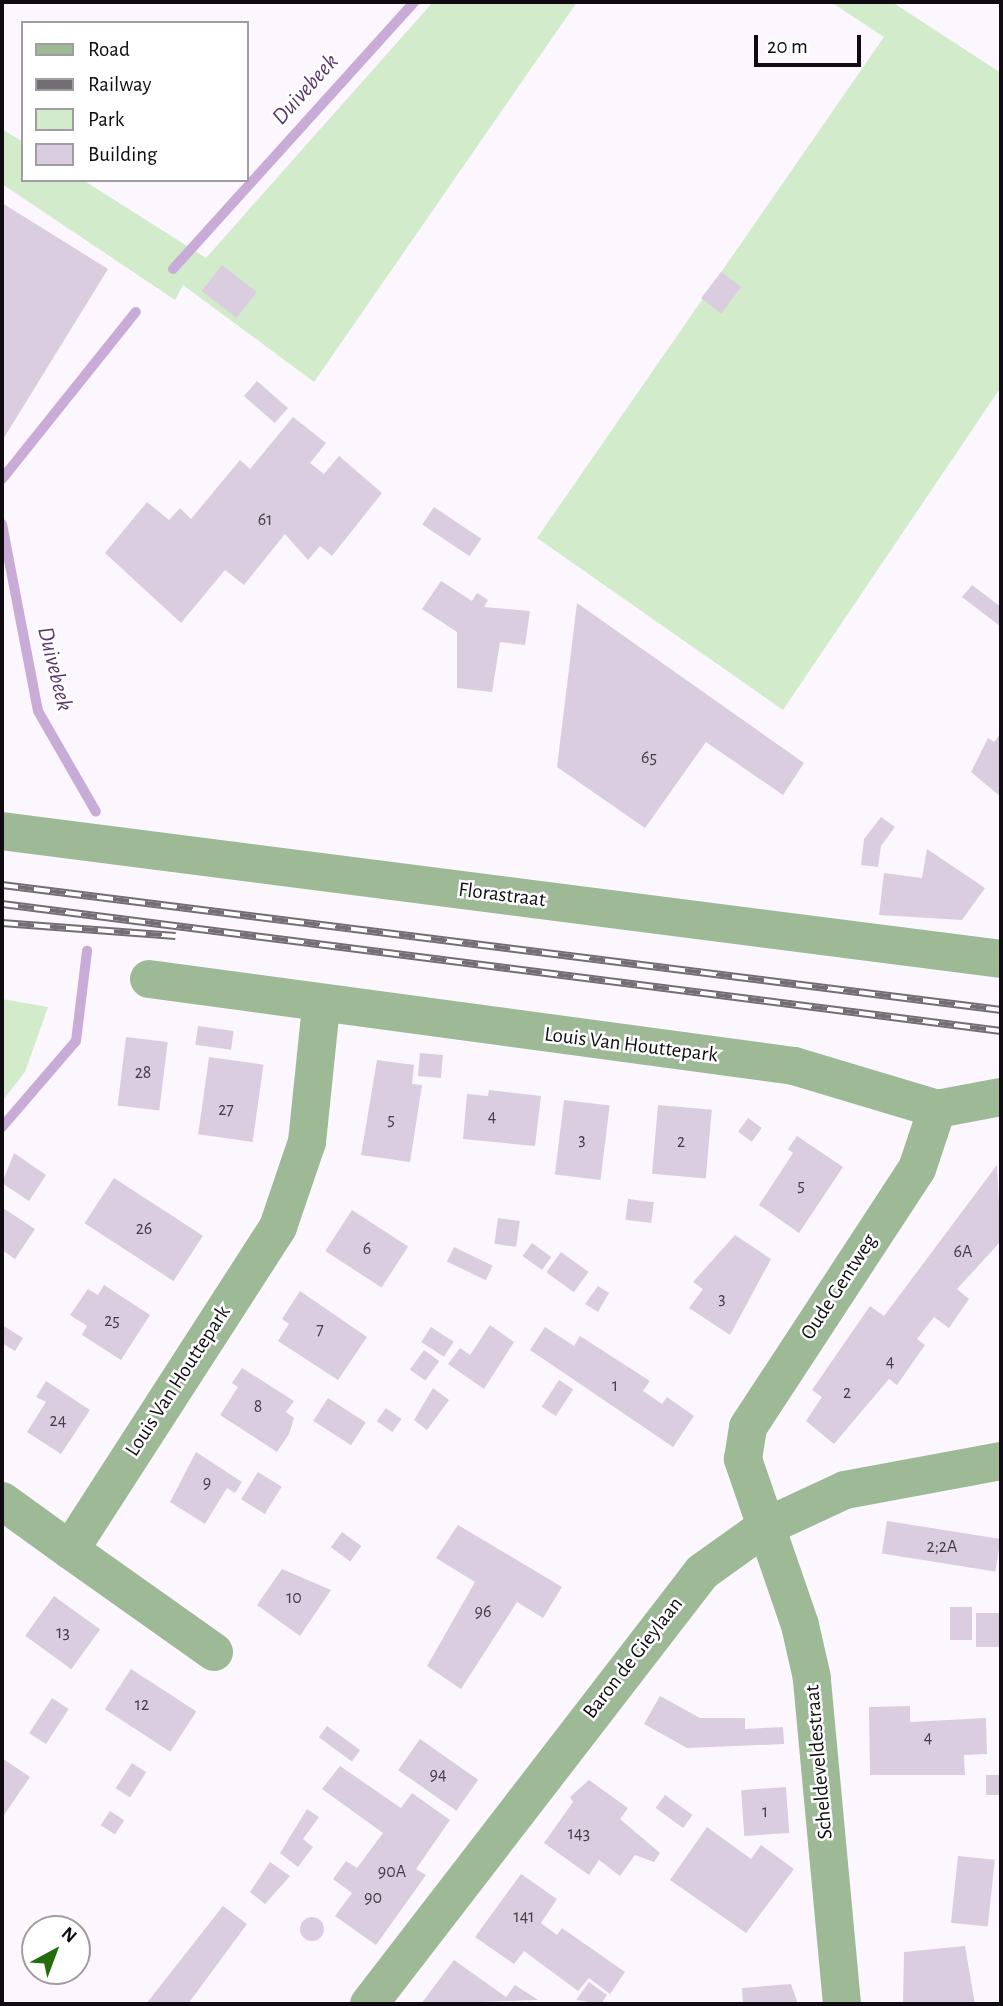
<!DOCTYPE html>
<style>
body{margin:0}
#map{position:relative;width:1003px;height:2006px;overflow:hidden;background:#fcf7fe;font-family:"Alegreya Sans",sans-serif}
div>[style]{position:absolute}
.green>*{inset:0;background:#d1ebcb}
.stream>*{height:10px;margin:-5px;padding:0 5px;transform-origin:5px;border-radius:5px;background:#c8acd7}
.building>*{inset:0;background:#d9cddf;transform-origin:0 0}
.round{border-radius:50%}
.street>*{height:38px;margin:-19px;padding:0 19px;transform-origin:19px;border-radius:19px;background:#9db996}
.rail>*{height:8px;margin-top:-4px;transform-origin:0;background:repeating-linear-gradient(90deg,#fff 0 16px,#726e74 0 32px);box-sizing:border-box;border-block:2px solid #726e74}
span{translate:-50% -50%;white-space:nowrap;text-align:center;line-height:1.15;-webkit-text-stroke:5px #fff;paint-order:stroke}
.number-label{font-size:18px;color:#423c44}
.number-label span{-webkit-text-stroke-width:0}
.street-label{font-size:21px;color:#0f0b11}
.water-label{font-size:23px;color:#5a356c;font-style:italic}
.frame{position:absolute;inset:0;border:4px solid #0f0b11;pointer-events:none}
.legend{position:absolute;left:21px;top:21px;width:228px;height:161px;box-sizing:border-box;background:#fff;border:2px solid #9f9da0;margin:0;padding:9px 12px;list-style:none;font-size:21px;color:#0f0b11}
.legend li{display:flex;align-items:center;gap:14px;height:35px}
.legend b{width:35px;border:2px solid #9f9da0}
.north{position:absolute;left:21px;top:1915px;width:70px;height:70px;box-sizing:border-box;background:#fff;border:2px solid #9f9da0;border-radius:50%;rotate:41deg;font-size:19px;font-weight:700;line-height:28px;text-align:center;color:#0f0b11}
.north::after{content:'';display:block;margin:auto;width:24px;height:32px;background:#246d0c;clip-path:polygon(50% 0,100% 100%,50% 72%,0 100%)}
.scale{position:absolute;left:754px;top:35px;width:107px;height:32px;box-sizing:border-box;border:4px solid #0f0b11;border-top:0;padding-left:9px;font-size:21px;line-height:24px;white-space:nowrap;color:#0f0b11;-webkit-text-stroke:5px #fff;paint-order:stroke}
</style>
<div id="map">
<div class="green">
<i style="clip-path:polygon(433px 2px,577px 2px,314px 382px,183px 285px,175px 300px,2px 184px,2px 129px,23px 142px,23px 180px,83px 180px,206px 258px)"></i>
<i style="clip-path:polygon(831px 2px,892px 2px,1001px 73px,1001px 387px,783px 710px,537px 538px,884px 37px)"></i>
<i style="clip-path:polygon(2px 999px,48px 1007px,25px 1072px,2px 1101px)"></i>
</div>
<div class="stream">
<i style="left:173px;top:269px;width:360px;rotate:-47.9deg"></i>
<i style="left:2px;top:479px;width:214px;rotate:-51.3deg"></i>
<i style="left:2px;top:524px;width:190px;rotate:79.1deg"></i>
<i style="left:38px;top:711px;width:116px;rotate:60.1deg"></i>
<i style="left:2px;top:1127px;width:113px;rotate:-49.3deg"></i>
<i style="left:76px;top:1041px;width:91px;rotate:-83deg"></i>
</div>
<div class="building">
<i style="clip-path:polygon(2px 203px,108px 269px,2px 441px)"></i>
<i style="left:222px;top:265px;width:44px;height:33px;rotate:38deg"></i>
<i style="left:721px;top:272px;width:25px;height:33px;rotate:37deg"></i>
<i style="left:257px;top:381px;width:41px;height:20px;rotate:41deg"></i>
<i style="clip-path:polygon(293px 417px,326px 443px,310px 463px,324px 474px,339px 456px,382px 493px,332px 556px,320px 546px,308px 560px,285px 534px,244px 585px,225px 570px,181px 623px,105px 553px,147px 502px,169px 520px,180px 508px,191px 519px,240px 460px,250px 469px)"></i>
<i style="left:434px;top:507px;width:57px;height:21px;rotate:34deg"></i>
<i style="clip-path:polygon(441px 581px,472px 601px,477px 593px,488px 600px,484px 607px,530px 611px,525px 645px,500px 642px,492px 692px,457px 688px,457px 632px,422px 609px)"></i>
<i style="clip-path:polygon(972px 585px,1001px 607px,1000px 626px,962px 597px)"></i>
<i style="clip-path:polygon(577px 603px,804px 763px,783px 795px,706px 742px,645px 828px,557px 767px)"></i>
<i style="clip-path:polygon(1001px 733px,1001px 797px,971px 772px,988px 738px,994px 742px)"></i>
<i style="clip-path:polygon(881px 817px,895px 827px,881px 846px,878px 867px,861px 865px,864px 839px)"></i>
<i style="clip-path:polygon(927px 849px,985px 888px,962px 920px,879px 915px,884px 873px,922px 878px)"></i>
<i style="left:198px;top:1026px;width:36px;height:19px;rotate:8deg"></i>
<i style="left:126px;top:1037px;width:42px;height:69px;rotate:7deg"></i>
<i style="left:420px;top:1053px;width:23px;height:23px;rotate:5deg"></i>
<i style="left:209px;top:1057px;width:55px;height:78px;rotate:8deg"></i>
<i style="clip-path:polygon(377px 1060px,414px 1065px,412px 1084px,422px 1085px,410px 1162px,361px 1155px)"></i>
<i style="clip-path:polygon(489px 1090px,541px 1096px,535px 1146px,463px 1139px,467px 1094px,488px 1096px)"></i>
<i style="left:564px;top:1100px;width:46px;height:75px;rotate:7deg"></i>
<i style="left:658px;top:1105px;width:54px;height:69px;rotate:5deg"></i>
<i style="left:748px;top:1118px;width:17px;height:17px;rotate:36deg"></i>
<i style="clip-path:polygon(797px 1136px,843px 1167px,799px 1233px,759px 1205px,793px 1153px,788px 1149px)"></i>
<i style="clip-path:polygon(14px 1153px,46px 1175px,29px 1201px,2px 1183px)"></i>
<i style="clip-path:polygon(997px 1165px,1001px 1241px,957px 1289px,969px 1299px,949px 1328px,934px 1317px,917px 1339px,925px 1345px,897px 1385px,889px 1379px,834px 1444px,806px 1421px,822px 1397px,812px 1390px,870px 1306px,884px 1316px)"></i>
<i style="left:114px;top:1178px;width:106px;height:54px;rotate:33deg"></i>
<i style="left:628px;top:1199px;width:26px;height:21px;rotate:7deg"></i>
<i style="clip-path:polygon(3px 1208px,35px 1229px,15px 1259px,2px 1250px)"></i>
<i style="left:352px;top:1210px;width:67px;height:49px;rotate:33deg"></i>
<i style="left:498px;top:1218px;width:22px;height:26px;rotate:8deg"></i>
<i style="clip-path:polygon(735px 1235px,771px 1259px,730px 1335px,689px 1308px,703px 1289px,693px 1282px)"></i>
<i style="left:532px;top:1243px;width:24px;height:16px;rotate:36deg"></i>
<i style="left:454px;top:1247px;width:43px;height:16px;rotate:26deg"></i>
<i style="left:561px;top:1252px;width:34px;height:25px;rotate:36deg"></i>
<i style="clip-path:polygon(104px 1285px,150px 1315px,121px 1360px,82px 1335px,87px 1326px,70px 1315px,88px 1289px,98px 1295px)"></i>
<i style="clip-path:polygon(598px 1286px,609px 1293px,598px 1312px,585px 1304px)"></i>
<i style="clip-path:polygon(300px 1291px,367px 1337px,338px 1380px,278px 1341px,289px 1324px,282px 1319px)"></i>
<i style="clip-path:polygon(2px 1325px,23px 1338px,15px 1351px,2px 1343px)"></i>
<i style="clip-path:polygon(490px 1325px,514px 1342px,484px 1389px,448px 1364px,460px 1348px,470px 1355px)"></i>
<i style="left:431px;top:1327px;width:27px;height:18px;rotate:33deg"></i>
<i style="clip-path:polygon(545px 1327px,574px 1346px,580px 1336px,650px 1381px,643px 1391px,662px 1404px,667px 1397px,694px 1416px,673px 1447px,530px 1350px)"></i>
<i style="left:424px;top:1350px;width:19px;height:24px;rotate:36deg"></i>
<i style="clip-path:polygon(242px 1368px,294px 1401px,286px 1412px,294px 1418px,289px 1434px,277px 1452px,220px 1415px,238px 1387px,232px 1383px)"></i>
<i style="left:559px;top:1380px;width:17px;height:32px;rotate:33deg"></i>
<i style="clip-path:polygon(46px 1381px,90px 1410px,61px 1454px,27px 1432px,46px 1402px,36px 1397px)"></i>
<i style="clip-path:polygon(433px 1388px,449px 1400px,427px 1430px,414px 1420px)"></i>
<i style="left:328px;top:1398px;width:45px;height:27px;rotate:33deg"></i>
<i style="left:386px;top:1408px;width:19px;height:16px;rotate:35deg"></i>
<i style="clip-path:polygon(196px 1452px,242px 1482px,235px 1493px,227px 1488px,205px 1524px,170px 1502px)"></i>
<i style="left:258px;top:1472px;width:28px;height:32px;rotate:32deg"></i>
<i style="left:887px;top:1521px;width:115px;height:33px;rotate:9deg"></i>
<i style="clip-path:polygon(458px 1525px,562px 1587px,543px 1618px,517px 1602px,461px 1689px,427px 1666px,475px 1582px,436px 1558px)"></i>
<i style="left:342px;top:1532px;width:24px;height:19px;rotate:36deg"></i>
<i style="clip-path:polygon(282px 1569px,331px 1590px,300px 1636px,257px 1605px)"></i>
<i style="left:54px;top:1596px;width:57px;height:49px;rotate:36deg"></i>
<i style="left:950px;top:1607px;width:22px;height:33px"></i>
<i style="left:976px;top:1613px;width:25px;height:34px"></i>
<i style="left:131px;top:1669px;width:78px;height:48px;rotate:33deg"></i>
<i style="clip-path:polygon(660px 1696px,700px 1718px,745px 1718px,745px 1729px,783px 1727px,784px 1744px,687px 1748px,644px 1724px)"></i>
<i style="left:52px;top:1698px;width:20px;height:42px;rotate:33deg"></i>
<i style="clip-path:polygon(910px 1706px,910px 1722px,986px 1718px,987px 1754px,964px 1755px,965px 1775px,870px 1775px,869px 1707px)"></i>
<i style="left:327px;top:1726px;width:41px;height:14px;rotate:36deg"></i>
<i style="left:420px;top:1739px;width:71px;height:38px;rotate:35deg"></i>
<i style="clip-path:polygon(2px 1758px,30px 1777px,2px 1818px)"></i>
<i style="left:132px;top:1763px;width:17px;height:30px;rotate:33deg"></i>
<i style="clip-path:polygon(340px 1766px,401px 1808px,412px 1793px,450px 1820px,416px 1869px,426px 1875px,376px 1945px,335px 1916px,352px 1893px,333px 1879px,346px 1861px,357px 1868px,383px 1833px,322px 1789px)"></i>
<i style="left:986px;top:1775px;width:15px;height:20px"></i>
<i style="clip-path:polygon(589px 1780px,628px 1808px,620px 1819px,660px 1853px,654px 1862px,635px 1855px,620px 1876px,599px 1860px,589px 1875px,544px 1843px,573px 1802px,570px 1797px)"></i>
<i style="left:786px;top:1787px;width:46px;height:45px;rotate:86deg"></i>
<i style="left:665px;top:1795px;width:34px;height:16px;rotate:36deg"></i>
<i style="clip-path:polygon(307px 1809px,319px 1817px,303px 1839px,313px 1847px,298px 1867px,280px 1853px)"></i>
<i style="left:110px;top:1811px;width:17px;height:17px;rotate:33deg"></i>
<i style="clip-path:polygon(707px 1827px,751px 1859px,761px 1845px,794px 1869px,746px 1933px,670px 1880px)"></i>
<i style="left:958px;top:1856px;width:37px;height:67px;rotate:6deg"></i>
<i style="clip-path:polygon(270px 1862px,290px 1876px,265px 1904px,250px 1892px)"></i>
<i style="clip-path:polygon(521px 1874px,557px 1899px,541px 1923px,557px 1935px,562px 1928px,625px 1972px,610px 1994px,589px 1978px,578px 1991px,524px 1951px,514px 1964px,475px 1937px)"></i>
<i style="clip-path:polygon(223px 1906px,247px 1924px,188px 2004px,146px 2004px)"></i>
<i class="round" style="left:300px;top:1917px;width:24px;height:24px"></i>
<i style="clip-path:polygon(965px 1946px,975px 2004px,903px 2004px,904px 1952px)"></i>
<i style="clip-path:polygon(454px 1960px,506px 1997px,515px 1985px,538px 2000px,421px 2004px)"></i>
<i style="clip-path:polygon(589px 1982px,607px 1995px,601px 2004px,576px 2000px)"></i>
<i style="clip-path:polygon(791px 1984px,798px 2004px,743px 2004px,742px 1988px)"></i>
</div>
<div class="street">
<i style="left:2px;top:831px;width:1007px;rotate:7.3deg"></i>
<i style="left:149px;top:979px;width:651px;rotate:7.68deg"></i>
<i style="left:794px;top:1066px;width:149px;rotate:16.7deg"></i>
<i style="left:937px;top:1109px;width:65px;rotate:-10.6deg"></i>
<i style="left:2px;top:1501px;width:84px;rotate:35.8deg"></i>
<i style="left:214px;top:1652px;width:176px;rotate:-144.7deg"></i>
<i style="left:70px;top:1550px;width:384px;rotate:-57.2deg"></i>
<i style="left:278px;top:1227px;width:90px;rotate:-71.2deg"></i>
<i style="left:307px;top:1142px;width:137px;rotate:-84.1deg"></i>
<i style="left:369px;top:2004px;width:545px;rotate:-52.37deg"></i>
<i style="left:702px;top:1572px;width:77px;rotate:-35.5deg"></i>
<i style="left:765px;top:1527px;width:88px;rotate:-24.8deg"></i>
<i style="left:845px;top:1490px;width:159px;rotate:-10.5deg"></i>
<i style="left:842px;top:2004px;width:327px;rotate:-95.3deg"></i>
<i style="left:812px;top:1678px;width:54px;rotate:-102.8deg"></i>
<i style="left:800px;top:1625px;width:176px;rotate:-109deg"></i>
<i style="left:743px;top:1459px;width:32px;rotate:-81deg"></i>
<i style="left:748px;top:1427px;width:308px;rotate:-56.8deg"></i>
<i style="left:917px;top:1169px;width:63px;rotate:-71.6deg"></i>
</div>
<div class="rail">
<i style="left:2px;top:885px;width:1007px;rotate:7.13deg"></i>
<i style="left:2px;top:904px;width:1007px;rotate:7.24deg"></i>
<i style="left:2px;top:923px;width:174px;rotate:4.3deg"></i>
</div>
<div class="number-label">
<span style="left:265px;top:520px">61</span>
<span style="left:649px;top:758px">65</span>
<span style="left:143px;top:1073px">28</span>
<span style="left:226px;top:1110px">27</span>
<span style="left:492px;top:1117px">4</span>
<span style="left:391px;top:1120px">5</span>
<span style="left:582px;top:1140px">3</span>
<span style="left:681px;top:1142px">2</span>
<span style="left:801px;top:1186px">5</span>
<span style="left:144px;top:1229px">26</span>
<span style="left:367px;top:1249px">6</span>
<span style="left:963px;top:1252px">6A</span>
<span style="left:722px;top:1299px">3</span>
<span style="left:112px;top:1321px">25</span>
<span style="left:320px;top:1330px">7</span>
<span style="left:890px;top:1362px">4</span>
<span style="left:615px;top:1386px">1</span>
<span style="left:847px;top:1393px">2</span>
<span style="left:258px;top:1407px">8</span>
<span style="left:58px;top:1421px">24</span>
<span style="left:207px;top:1483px">9</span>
<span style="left:942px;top:1547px">2;2A</span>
<span style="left:294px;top:1598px">10</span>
<span style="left:483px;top:1612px">96</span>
<span style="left:63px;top:1633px">13</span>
<span style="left:142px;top:1705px">12</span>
<span style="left:928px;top:1738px">4</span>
<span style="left:438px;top:1775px">94</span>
<span style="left:765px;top:1812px">1</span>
<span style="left:579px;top:1834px">143</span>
<span style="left:392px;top:1872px">90A</span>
<span style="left:373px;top:1898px">90</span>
<span style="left:524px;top:1917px">141</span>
</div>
<div class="street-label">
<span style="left:502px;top:895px;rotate:7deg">Florastraat</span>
<span style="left:631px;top:1045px;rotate:7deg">Louis Van Houttepark</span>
<span style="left:839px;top:1287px;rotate:-57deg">Oude Gentweg</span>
<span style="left:178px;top:1381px;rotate:-57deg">Louis Van Houttepark</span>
<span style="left:633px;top:1658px;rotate:-52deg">Baron de Gieylaan</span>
<span style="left:819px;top:1762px;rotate:-95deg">Scheldeveldestraat</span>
</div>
<div class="water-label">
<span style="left:306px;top:90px;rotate:-48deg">Duivebeek</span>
<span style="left:54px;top:669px;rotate:76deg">Duivebeek</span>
</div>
<div class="frame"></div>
<ul class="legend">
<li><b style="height:9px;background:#9db996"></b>Road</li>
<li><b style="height:9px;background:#726e74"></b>Railway</li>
<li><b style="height:19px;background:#d1ebcb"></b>Park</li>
<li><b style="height:19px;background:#d9cddf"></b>Building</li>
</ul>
<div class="north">N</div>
<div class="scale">20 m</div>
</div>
